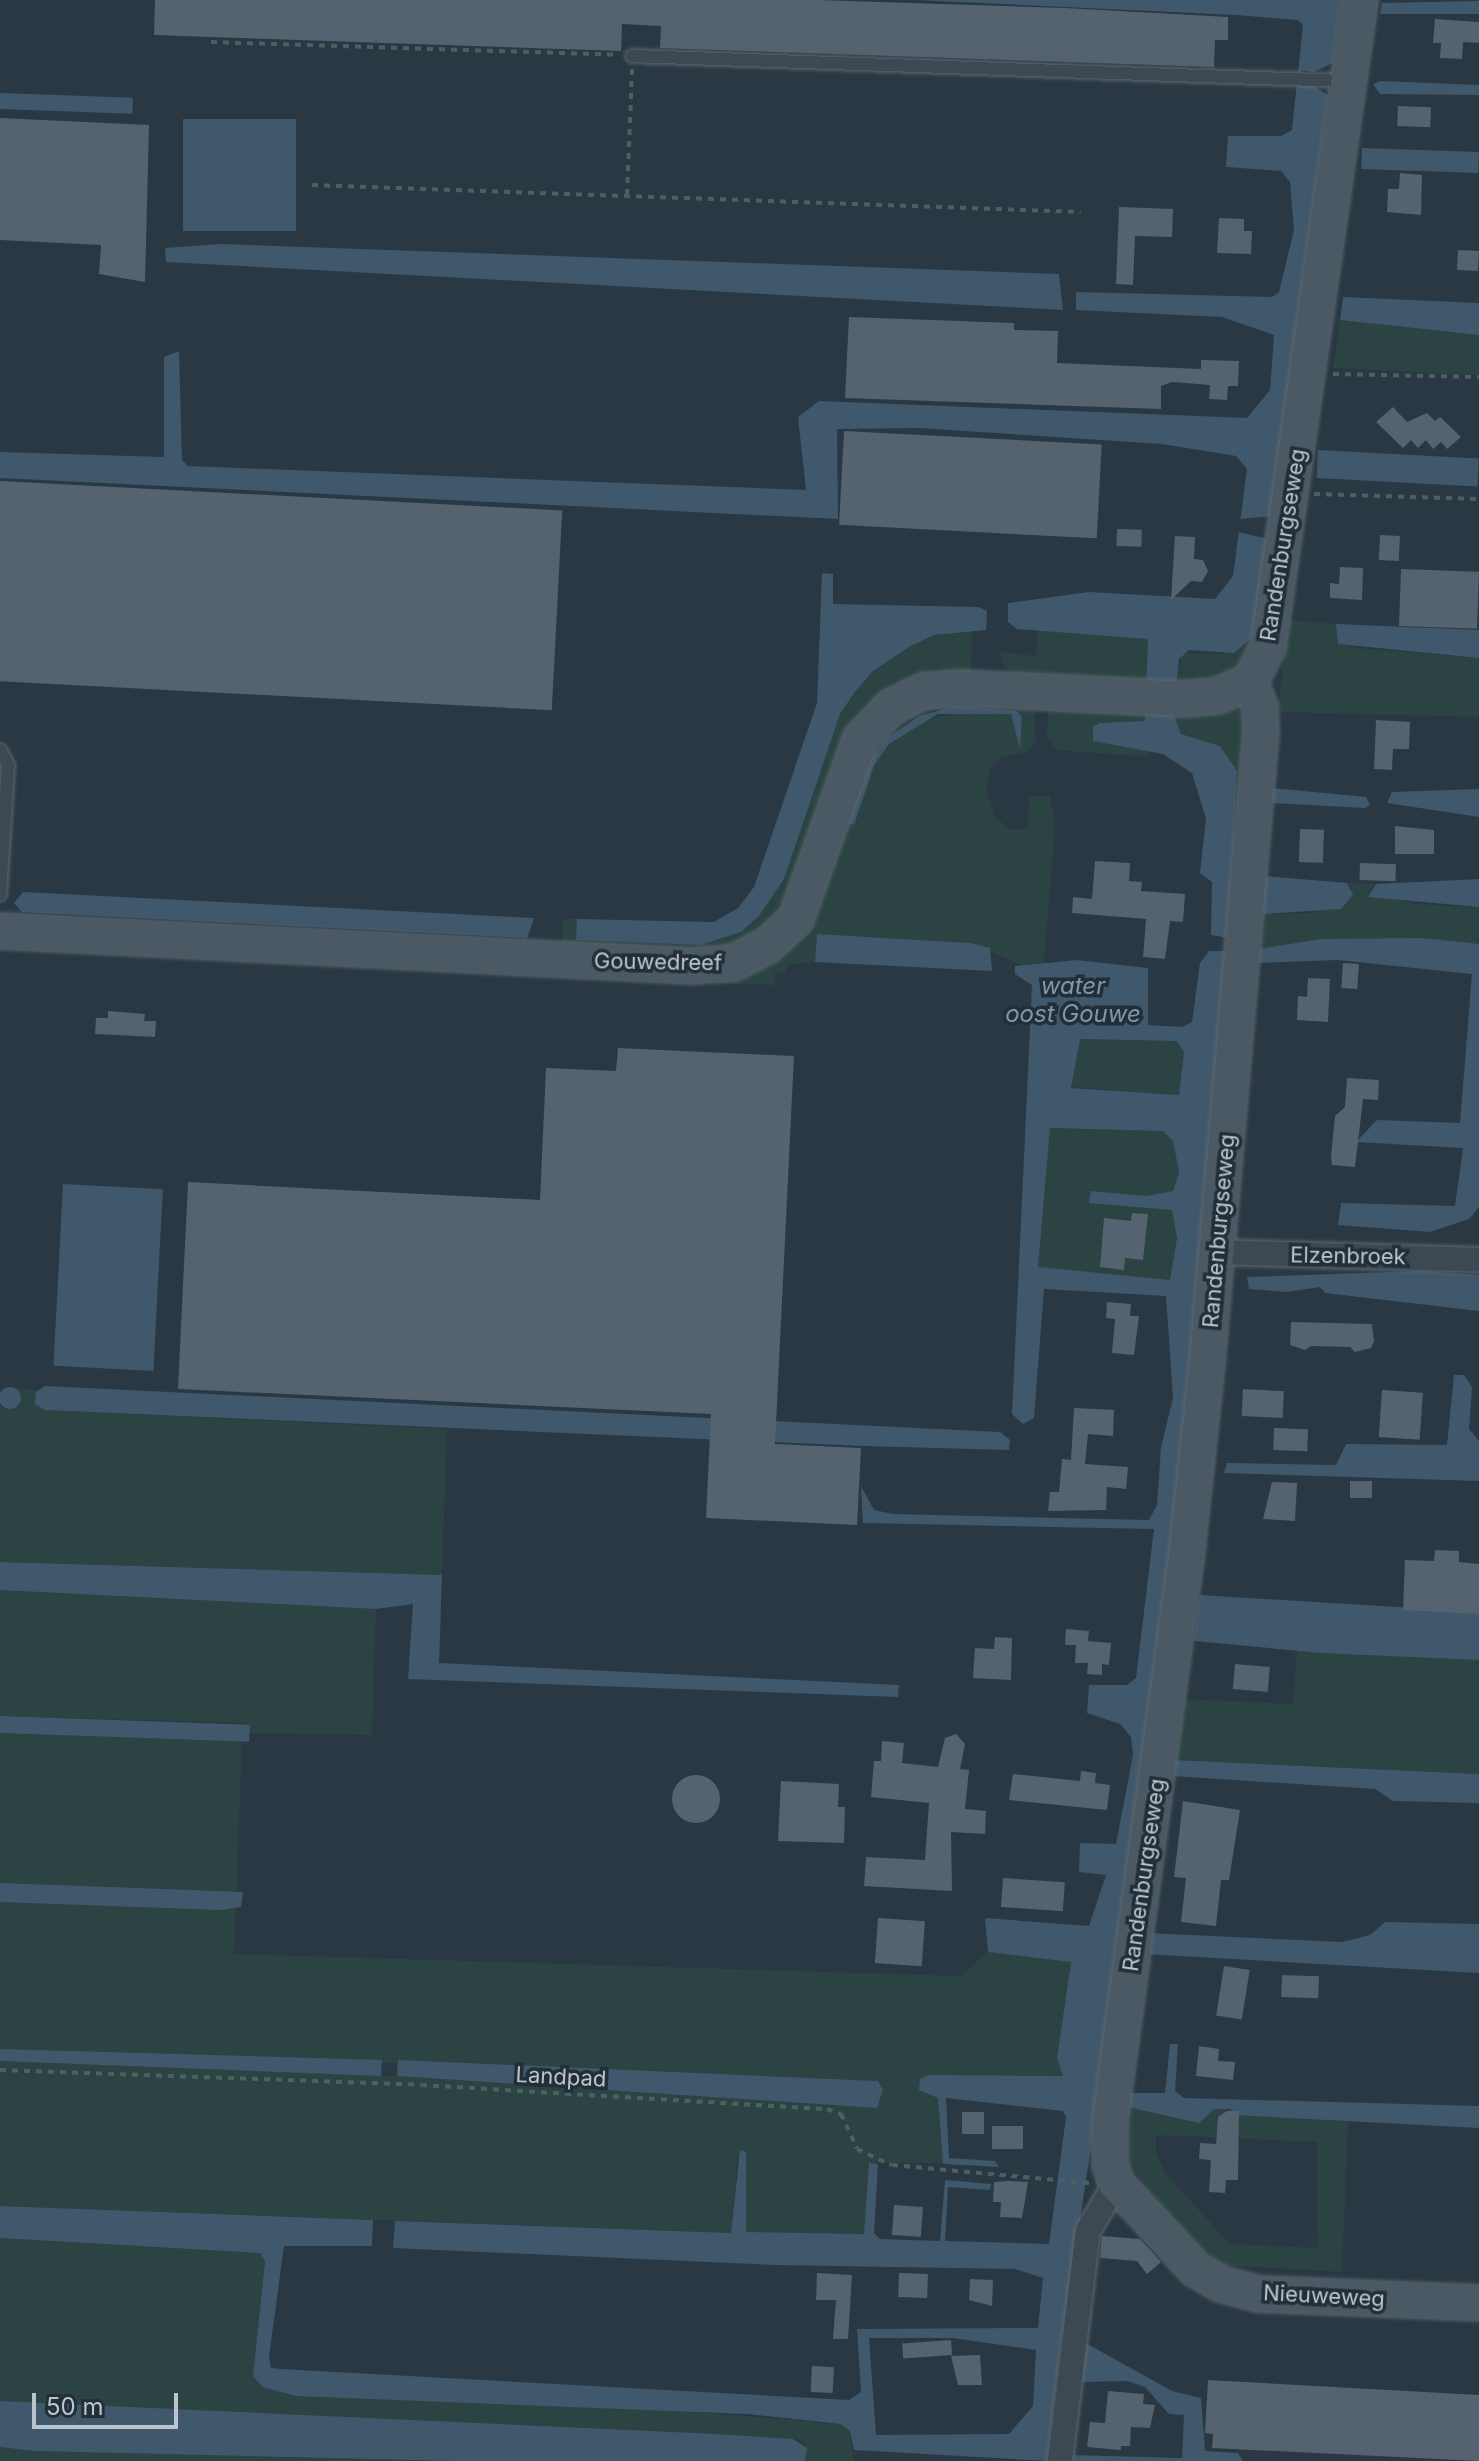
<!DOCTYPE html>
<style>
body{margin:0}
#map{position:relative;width:1479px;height:2461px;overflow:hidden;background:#293843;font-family:Inter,sans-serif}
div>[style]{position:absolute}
.green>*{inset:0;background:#2b4443;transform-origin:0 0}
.water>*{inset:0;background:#40586b;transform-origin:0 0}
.round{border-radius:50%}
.pier>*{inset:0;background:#293843}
.building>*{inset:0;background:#54636f;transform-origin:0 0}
.path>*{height:4px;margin-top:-2px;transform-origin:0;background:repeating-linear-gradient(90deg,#4b6161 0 6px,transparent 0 12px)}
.roads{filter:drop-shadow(0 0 2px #5c6770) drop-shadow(0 0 2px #5c6770)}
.lane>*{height:12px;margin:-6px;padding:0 6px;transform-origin:6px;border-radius:6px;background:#3d4952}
.street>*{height:24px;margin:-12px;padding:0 12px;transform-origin:12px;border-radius:12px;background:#3d4952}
.secondary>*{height:34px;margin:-17px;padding:0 17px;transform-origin:17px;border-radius:17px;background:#4b5965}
span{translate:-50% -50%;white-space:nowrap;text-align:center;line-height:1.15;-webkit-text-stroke:7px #222e38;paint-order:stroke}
.street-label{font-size:22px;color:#bbc4cc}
.water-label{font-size:24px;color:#7d98ad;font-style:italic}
.scale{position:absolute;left:32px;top:2393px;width:146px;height:36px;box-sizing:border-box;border:4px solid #bbc4cc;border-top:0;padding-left:10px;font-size:24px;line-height:28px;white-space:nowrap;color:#bbc4cc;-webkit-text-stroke:6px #222e38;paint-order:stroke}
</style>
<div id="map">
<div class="green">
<i style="clip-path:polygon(1340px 320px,1479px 335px,1479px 375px,1333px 368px)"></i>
<i style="clip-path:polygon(1288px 620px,1336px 624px,1338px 644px,1357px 648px,1479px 658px,1479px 717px,1278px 712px)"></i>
<i style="clip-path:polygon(972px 629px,971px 676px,893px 692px,799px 888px,769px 929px,723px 953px,572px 950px,562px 940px,563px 919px,577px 919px,576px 940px,701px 945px,741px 932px,815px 785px,840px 714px,854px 693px,873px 671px,909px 647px,934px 635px)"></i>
<i style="clip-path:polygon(1038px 630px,1148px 639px,1149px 686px,1017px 679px,1001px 662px,1001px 652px,1036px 656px)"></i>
<i style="clip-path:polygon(1254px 636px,1255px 648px,1236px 670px,1222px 680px,1176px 687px,1182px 654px,1222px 654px)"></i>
<i style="clip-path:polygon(evenodd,1028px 700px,1034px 709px,1036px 741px,1026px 752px,1002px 757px,990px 769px,986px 788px,995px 817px,1011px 830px,1027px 828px,1029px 796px,1050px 796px,1055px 826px,1043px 974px,970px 943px,818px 934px,815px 962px,786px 965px,786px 972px,775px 973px,775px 985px,656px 981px,755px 968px,870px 744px,919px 706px,1028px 700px,934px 710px,1017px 711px,1022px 717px,1020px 749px,1011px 714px,956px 712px,923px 721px,889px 744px,874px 766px,854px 825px,868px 763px,909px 721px,934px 710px)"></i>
<i style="clip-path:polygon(1231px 705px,1247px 714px,1234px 938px,1220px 746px,1181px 734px,1174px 715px)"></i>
<i style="clip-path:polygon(1049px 706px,1148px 707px,1156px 738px,1148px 757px,1057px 750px,1047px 736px)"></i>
<i style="clip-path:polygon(1347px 883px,1376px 884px,1369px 889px,1413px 904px,1479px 907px,1479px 944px,1320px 939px,1260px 949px,1263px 914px,1312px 913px,1352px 889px)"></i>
<i style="clip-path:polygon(1079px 1039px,1177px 1041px,1184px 1052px,1180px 1095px,1071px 1087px)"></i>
<i style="clip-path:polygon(1049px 1128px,1163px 1131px,1173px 1141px,1179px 1172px,1173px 1191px,1147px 1196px,1092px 1191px,1089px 1202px,1172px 1210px,1177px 1238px,1170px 1280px,1038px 1268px)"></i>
<i style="clip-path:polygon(19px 1389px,39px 1390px,45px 1410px,447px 1429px,442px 1575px,0 1562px,0 1406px,20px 1407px)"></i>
<i style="clip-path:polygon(0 1590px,376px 1609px,372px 1735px,249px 1733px,249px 1723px,0 1716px)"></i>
<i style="clip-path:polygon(1297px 1651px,1479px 1660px,1479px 1774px,1174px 1760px,1184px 1699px,1293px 1704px)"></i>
<i style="left:0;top:1733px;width:242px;height:150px;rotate:2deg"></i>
<i style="clip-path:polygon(0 1902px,235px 1908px,234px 1954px,961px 1976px,988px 1952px,1071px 1961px,1057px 2057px,1063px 2077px,920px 2090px,938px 2097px,943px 2163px,869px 2163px,865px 2234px,745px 2232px,738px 2152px,731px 2233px,0 2206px,0 2061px,397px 2076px,877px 2108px,883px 2090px,878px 2081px,0 2049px)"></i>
<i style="clip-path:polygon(evenodd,1128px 2107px,1231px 2109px,1234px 2115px,1348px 2121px,1342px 2272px,1221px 2265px,1196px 2245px,1128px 2165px,1119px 2147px,1128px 2107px,1156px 2135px,1317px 2142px,1318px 2248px,1230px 2244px,1166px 2174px,1156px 2153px,1156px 2135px)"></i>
<i style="clip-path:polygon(0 2238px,260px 2253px,265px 2261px,253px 2376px,841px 2424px,850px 2431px,854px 2461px,805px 2461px,805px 2442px,793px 2439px,0 2401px)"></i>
<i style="clip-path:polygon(0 2447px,35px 2451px,453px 2461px,0 2461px)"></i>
</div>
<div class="water">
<i style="clip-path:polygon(917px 0,1341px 0,1254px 636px,1234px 653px,1189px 650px,1179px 659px,1174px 715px,1181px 734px,1220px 746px,1237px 771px,1228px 938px,1211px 935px,1212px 882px,1200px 873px,1206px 819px,1192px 773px,1163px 754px,1093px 741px,1093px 727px,1100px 723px,1145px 721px,1148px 639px,1017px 629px,1008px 622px,1008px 603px,1089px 592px,1215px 599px,1233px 576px,1247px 469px,1236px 456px,1162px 444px,919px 428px,837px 429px,838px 519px,0 478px,0 452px,164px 457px,164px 357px,179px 351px,182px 460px,188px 466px,806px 490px,798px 417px,819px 401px,1247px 418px,1270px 390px,1274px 335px,1222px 317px,1076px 310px,1076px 292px,1272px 297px,1279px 292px,1294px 230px,1290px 182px,1281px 171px,1226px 167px,1228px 136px,1281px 136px,1292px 130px,1303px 25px,1298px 20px,1236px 15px)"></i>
<i style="clip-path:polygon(1479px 1px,1479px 14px,1380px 14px,1382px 3px)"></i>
<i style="clip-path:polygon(1381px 81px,1479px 85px,1479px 95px,1380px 94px,1373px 84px)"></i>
<i style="left:0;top:93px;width:133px;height:16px;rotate:2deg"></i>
<i style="left:183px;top:119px;width:113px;height:112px"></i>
<i style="left:1362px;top:148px;width:117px;height:21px;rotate:2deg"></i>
<i style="clip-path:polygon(221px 244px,1059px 274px,1063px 310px,166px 262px,165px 248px)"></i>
<i style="clip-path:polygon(1343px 297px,1479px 303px,1479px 335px,1340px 320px)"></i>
<i style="left:1318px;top:450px;width:161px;height:28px;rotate:3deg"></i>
<i style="clip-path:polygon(822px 573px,833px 574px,833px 604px,978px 607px,987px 611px,986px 630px,934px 635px,909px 647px,873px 671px,854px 693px,840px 714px,784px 879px,759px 916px,741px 932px,701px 945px,576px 940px,577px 919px,714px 922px,738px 908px,754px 887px,817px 703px)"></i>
<i style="clip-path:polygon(1336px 624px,1479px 630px,1479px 658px,1338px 644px)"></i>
<i style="clip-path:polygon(955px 706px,1017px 711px,1022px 717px,1020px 749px,1011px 714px,938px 714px,889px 744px,874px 766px,854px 825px,849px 823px,868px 763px,886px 739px,919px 716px)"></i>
<i style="clip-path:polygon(1272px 788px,1366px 797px,1370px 804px,1366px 808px,1271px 803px)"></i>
<i style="clip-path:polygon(1479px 789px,1479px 817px,1387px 803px,1392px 792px)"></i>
<i style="clip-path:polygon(1265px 876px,1347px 883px,1353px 895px,1341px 909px,1263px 914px)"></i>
<i style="clip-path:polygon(1479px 879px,1479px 907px,1368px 897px,1376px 884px)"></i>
<i style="clip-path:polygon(23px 892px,534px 918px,527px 938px,22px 912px,14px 903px)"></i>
<i style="clip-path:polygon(817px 934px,970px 943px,990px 948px,992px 971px,815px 962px)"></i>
<i style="clip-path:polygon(1421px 938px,1479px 944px,1479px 1207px,1469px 1219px,1430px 1232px,1338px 1225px,1341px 1203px,1455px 1206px,1463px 1148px,1356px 1142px,1377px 1120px,1460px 1123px,1472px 974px,1338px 960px,1259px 963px,1260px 949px,1320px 939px)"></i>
<i style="clip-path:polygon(evenodd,1209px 951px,1227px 951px,1191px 1395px,1147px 1785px,1061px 2342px,1047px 2461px,854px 2450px,850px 2431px,841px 2424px,747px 2414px,296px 2396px,263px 2387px,253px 2376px,265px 2261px,260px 2253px,0 2238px,0 2206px,373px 2220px,372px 2246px,284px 2246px,269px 2357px,271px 2368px,281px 2369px,849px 2400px,861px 2392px,857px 2329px,1038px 2328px,1043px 2278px,1015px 2269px,776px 2265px,393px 2248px,395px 2221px,731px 2233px,740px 2150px,746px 2152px,746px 2232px,864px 2234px,869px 2163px,878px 2164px,874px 2233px,880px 2239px,940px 2241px,945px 2180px,991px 2184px,990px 2190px,948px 2187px,945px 2241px,1049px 2244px,1066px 2117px,1063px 2111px,946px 2098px,949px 2158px,995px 2161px,999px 2167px,943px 2164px,938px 2098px,919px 2090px,920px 2079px,928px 2075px,1063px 2076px,1057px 2058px,1071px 1962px,988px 1952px,985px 1918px,1089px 1926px,1106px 1875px,1079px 1872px,1080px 1843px,1116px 1844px,1133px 1755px,1131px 1737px,1120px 1724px,1087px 1713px,1089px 1685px,1127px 1685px,1136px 1678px,1154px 1529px,863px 1523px,861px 1486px,874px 1510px,893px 1514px,1149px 1520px,1157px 1505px,1161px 1447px,1173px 1398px,1166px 1296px,1044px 1289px,1034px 1418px,1023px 1424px,1012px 1414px,1032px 985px,1015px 974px,1015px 966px,1077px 960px,1148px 968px,1148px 1025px,1182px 1027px,1192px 1022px,1200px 963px,1209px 951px,1080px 1039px,1177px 1041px,1184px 1052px,1179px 1095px,1071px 1088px,1080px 1039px,1209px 951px,1050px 1128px,1163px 1131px,1173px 1141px,1179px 1172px,1173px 1191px,1147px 1196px,1091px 1191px,1089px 1203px,1172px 1210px,1177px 1238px,1170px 1280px,1038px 1267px,1050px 1128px,1209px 951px,869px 2338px,953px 2338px,1036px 2350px,1033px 2406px,1009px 2434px,876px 2435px,869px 2338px)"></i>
<i style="left:63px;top:1184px;width:100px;height:182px;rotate:3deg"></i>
<i style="clip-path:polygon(1420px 1271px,1479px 1275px,1479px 1311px,1325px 1293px,1320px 1287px,1287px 1292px,1249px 1289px,1247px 1277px)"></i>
<i style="clip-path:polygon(1454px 1375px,1464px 1375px,1472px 1387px,1469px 1429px,1479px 1441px,1479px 1481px,1224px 1473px,1227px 1463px,1336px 1465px,1346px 1444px,1447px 1445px)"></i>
<i style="clip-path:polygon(45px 1386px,1000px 1432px,1010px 1440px,1009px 1450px,863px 1446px,45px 1410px,35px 1404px,36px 1392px)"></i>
<i class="round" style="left:-1px;top:1387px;width:22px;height:22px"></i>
<i style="clip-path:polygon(0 1562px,442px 1575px,439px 1663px,899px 1685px,898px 1697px,408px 1679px,413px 1604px,376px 1609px,0 1590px)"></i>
<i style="clip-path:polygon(1200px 1595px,1479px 1612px,1479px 1660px,1321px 1653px,1194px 1641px)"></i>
<i style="left:0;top:1716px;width:250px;height:17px;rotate:2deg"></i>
<i style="clip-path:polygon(1174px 1760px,1479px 1774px,1479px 1803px,1393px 1801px,1375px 1789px,1172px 1776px)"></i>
<i style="clip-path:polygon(0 1883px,195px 1890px,243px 1892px,241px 1907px,222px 1910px,0 1902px)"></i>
<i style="clip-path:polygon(1385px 1922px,1479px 1924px,1479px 1973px,1144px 1954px,1147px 1933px,1342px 1942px,1370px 1935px)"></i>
<i style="clip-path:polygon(1170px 2044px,1178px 2044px,1175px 2091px,1184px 2098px,1479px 2106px,1479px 2128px,1233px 2115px,1231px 2109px,1214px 2109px,1199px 2123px,1128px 2107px,1128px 2093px,1165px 2093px)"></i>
<i style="clip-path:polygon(0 2049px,382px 2060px,381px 2076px,0 2061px)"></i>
<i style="clip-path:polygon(398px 2060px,878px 2081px,883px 2090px,877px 2108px,397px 2076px)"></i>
<i style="clip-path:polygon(1082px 2341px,1172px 2391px,1201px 2398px,1205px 2451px,1238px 2453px,1243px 2461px,1069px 2461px,1069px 2455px,1182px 2458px,1184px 2415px,1169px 2414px,1145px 2387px,1127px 2381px,1078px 2382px)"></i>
<i style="clip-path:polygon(0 2401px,715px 2434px,793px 2439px,807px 2448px,805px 2461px,454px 2461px,35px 2451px,0 2447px)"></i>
</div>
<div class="pier">
<i style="clip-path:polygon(1335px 62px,1332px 97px,1313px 86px,1299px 86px,1301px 70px,1314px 72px)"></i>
<i style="clip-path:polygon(1272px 516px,1268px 539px,1238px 532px,1241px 519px)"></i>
</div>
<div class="building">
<i style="clip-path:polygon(155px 0,818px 0,1065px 8px,1228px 17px,1228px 40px,1215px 40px,1214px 67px,660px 48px,661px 26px,622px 24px,621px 51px,154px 35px)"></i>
<i style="clip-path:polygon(1435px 19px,1479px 22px,1479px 43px,1463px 42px,1462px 59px,1440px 58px,1441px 43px,1433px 43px)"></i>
<i style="left:1398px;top:106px;width:33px;height:20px;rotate:2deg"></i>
<i style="clip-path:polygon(0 118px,149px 125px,145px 282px,99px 274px,101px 245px,0 240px)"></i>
<i style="clip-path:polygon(1400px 173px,1422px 175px,1421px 215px,1387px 212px,1388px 189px,1399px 189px)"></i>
<i style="clip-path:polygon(1119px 207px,1173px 209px,1172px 237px,1135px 236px,1133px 285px,1116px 284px)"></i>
<i style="clip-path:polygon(1219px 218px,1244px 219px,1244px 231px,1252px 231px,1251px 254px,1217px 253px)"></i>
<i style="left:1458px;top:250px;width:21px;height:20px;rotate:3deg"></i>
<i style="clip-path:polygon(849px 317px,1014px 323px,1014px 330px,1058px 331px,1057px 363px,1201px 369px,1201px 360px,1239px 361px,1238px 386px,1228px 386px,1227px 400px,1209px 399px,1210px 385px,1172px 382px,1161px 386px,1161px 409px,845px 398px)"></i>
<i style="clip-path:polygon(1393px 407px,1407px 422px,1427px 413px,1435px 421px,1440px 417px,1461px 437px,1447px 449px,1441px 442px,1433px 449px,1426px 440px,1418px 448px,1411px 440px,1403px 448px,1376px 422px)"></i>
<i style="left:844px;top:431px;width:258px;height:94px;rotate:3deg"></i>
<i style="left:0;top:481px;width:563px;height:200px;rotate:3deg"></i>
<i style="left:1117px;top:529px;width:25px;height:17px;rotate:2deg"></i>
<i style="left:1380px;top:535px;width:20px;height:25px;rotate:3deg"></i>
<i style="clip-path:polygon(1175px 536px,1195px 537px,1194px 559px,1203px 560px,1208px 571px,1202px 582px,1191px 581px,1171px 600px)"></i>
<i style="clip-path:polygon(1340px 567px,1363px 568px,1362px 600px,1330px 598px,1330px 583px,1339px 584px)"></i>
<i style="left:1401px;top:569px;width:78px;height:57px;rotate:2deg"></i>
<i style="clip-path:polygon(1376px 720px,1410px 722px,1409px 749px,1393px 749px,1392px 770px,1374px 769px)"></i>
<i style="clip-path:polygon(1395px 826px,1434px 830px,1434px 854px,1395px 854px)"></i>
<i style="left:1300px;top:829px;width:24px;height:33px;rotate:2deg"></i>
<i style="clip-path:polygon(1095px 861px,1130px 863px,1129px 881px,1142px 882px,1141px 891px,1185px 894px,1183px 922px,1170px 921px,1165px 959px,1143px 957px,1146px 919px,1072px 913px,1073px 897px,1092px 899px)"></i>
<i style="left:1360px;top:863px;width:36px;height:17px;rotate:2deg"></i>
<i style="left:1343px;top:963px;width:16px;height:25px;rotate:4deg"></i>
<i style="clip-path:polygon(1308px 978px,1330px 979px,1328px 1022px,1297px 1020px,1298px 996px,1307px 997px)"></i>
<i style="clip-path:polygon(108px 1011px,145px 1014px,144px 1021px,156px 1021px,155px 1037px,95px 1034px,96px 1018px,108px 1018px)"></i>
<i style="clip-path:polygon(618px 1048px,794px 1056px,775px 1444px,861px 1448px,857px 1525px,706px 1518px,711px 1414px,178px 1389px,188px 1182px,540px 1200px,546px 1068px,616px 1071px)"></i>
<i style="clip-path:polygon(1347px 1078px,1379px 1080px,1378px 1100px,1363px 1099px,1355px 1167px,1332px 1165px,1331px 1156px,1335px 1116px,1345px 1107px)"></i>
<i style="clip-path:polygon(1132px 1213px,1148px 1214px,1143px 1260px,1125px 1258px,1124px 1270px,1100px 1267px,1104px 1218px,1131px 1221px)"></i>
<i style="clip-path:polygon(1107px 1302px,1131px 1304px,1130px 1316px,1139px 1316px,1134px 1355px,1112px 1353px,1115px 1319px,1106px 1318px)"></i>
<i style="clip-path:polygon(1291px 1322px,1372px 1324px,1374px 1341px,1371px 1348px,1355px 1352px,1350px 1347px,1311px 1346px,1305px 1350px,1290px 1345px)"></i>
<i style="left:1243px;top:1389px;width:41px;height:27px;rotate:3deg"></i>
<i style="left:1382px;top:1390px;width:41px;height:47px;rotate:4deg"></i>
<i style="clip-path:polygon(1074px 1408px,1114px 1410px,1113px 1436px,1088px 1434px,1085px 1464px,1128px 1467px,1126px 1489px,1107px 1487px,1106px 1510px,1048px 1511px,1050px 1492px,1059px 1492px,1062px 1459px,1071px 1460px)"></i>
<i style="left:1274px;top:1428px;width:34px;height:22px;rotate:2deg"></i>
<i style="left:1350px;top:1481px;width:22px;height:17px"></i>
<i style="clip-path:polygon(1272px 1482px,1297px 1483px,1295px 1521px,1263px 1519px)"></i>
<i style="clip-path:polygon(1435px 1550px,1459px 1551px,1459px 1562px,1479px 1564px,1479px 1614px,1403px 1610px,1405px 1560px,1434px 1561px)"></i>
<i style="clip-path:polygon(1066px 1629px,1089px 1631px,1088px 1641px,1111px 1643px,1109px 1665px,1102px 1664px,1102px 1675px,1087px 1674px,1088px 1663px,1075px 1663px,1076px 1645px,1065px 1645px)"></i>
<i style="clip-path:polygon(995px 1637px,1012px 1638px,1011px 1680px,973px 1678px,975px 1648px,994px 1649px)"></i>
<i style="left:1235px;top:1664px;width:35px;height:25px;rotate:5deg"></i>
<i style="clip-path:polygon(956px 1734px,965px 1744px,960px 1769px,969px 1770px,965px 1809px,986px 1811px,985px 1834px,951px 1832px,952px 1891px,864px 1886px,866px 1857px,925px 1860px,929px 1803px,871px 1797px,874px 1761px,881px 1761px,882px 1741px,904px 1743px,902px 1763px,938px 1767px,945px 1738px)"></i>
<i style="clip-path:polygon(1081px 1771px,1096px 1773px,1095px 1783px,1110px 1785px,1107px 1810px,1009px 1800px,1013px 1774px,1080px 1781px)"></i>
<i class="round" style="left:672px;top:1775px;width:48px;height:48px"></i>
<i style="clip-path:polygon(781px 1781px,839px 1784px,838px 1807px,845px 1807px,844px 1843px,778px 1841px)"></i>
<i style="clip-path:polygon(1183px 1801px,1240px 1810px,1229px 1880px,1221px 1880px,1216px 1926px,1181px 1922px,1186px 1878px,1174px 1877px)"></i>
<i style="left:1003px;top:1878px;width:62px;height:29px;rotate:4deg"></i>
<i style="left:878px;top:1918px;width:47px;height:45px;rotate:4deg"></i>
<i style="left:1224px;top:1966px;width:26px;height:50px;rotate:9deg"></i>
<i style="left:1282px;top:1975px;width:37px;height:22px;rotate:2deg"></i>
<i style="clip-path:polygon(1199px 2046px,1219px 2049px,1218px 2061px,1235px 2062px,1233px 2080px,1196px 2076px)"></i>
<i style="clip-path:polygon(1227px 2111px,1239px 2111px,1238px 2180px,1226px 2180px,1225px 2193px,1209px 2192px,1211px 2160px,1199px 2159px,1200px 2143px,1216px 2144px,1218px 2117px)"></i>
<i style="left:962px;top:2112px;width:22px;height:22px"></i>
<i style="left:992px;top:2126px;width:31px;height:23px"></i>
<i style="clip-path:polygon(1009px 2181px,1028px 2182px,1022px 2218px,1000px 2217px,1001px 2202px,993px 2202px,994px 2182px)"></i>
<i style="left:894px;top:2205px;width:29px;height:30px;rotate:4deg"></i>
<i style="clip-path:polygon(1102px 2236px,1140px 2239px,1161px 2262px,1147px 2274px,1137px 2261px,1100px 2258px)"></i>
<i style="clip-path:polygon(817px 2273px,852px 2275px,848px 2339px,833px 2339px,836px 2300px,816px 2300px)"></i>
<i style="left:899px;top:2273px;width:29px;height:24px;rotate:2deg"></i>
<i style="clip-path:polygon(970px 2279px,993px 2280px,992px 2306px,969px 2300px)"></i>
<i style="left:951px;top:2340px;width:15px;height:49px;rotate:86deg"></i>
<i style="clip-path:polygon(980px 2355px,982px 2385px,958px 2385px,951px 2356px)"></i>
<i style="left:812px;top:2366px;width:22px;height:26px;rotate:3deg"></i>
<i style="clip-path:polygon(1208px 2380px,1479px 2395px,1479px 2461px,1212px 2448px,1213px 2434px,1205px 2433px)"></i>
<i style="clip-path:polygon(1108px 2391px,1144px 2394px,1143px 2404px,1155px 2405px,1150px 2428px,1131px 2427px,1130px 2446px,1121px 2446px,1121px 2450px,1087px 2447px,1090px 2422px,1105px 2423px)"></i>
</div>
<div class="path">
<i style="left:211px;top:42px;width:406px;rotate:1.8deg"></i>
<i style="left:312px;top:185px;width:769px;rotate:2.01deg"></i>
<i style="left:627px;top:195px;width:126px;rotate:-87.7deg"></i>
<i style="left:1333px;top:374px;width:146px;rotate:1.2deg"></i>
<i style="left:1314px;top:494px;width:165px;rotate:1.7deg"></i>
<i style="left:0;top:2070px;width:421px;rotate:2deg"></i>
<i style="left:421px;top:2085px;width:407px;rotate:3.4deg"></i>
<i style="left:827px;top:2109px;width:15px;rotate:20deg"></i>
<i style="left:841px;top:2114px;width:38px;rotate:65deg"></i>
<i style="left:857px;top:2149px;width:38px;rotate:25deg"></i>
<i style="left:892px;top:2165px;width:198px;rotate:5.2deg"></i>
</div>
<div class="roads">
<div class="lane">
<i style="left:632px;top:56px;width:713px;rotate:2.01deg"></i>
<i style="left:0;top:750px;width:17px;rotate:62deg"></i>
<i style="left:8px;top:765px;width:130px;rotate:93.5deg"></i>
</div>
<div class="street">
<i style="left:1217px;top:1252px;width:262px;rotate:1.7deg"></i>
<i style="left:1060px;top:2461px;width:232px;rotate:-83.1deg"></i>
<i style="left:1088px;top:2231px;width:56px;rotate:-59.7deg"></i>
</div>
<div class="secondary">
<i style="left:1360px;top:0;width:654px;rotate:98.09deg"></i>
<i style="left:1268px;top:647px;width:39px;rotate:117deg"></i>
<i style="left:1250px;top:682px;width:27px;rotate:68deg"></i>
<i style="left:1260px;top:707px;width:25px;rotate:88deg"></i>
<i style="left:1261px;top:732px;width:632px;rotate:94.9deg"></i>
<i style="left:1207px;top:1362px;width:197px;rotate:96.1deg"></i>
<i style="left:1186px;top:1558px;width:567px;rotate:97.7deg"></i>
<i style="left:1110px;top:2120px;width:44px;rotate:90deg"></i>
<i style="left:1110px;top:2164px;width:20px;rotate:72deg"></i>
<i style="left:1116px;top:2183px;width:117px;rotate:47.4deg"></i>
<i style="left:1195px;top:2269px;width:30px;rotate:30deg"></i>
<i style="left:1221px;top:2284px;width:38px;rotate:15deg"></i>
<i style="left:1258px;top:2294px;width:221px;rotate:2.3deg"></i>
<i style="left:0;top:931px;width:692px;rotate:2.9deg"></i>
<i style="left:691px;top:966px;width:42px;rotate:-4.1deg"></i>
<i style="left:733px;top:963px;width:38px;rotate:-27deg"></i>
<i style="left:767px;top:946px;width:40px;rotate:-43deg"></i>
<i style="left:796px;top:919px;width:190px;rotate:-70.3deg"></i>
<i style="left:860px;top:740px;width:45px;rotate:-46.8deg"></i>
<i style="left:891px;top:707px;width:37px;rotate:-26deg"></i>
<i style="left:924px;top:691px;width:36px;rotate:-5deg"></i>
<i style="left:960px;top:688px;width:221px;rotate:2.8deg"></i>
<i style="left:1181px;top:699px;width:36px;rotate:-5deg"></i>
<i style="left:1217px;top:696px;width:36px;rotate:-23deg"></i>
</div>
</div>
<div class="street-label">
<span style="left:1283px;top:545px;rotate:-81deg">Randenburgseweg</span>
<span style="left:658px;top:962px;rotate:1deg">Gouwedreef</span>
<span style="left:1219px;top:1231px;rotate:-85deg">Randenburgseweg</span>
<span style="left:1348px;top:1256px;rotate:1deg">Elzenbroek</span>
<span style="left:1144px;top:1875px;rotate:-82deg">Randenburgseweg</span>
<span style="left:561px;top:2077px;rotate:3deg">Landpad</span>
<span style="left:1324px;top:2296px;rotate:3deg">Nieuweweg</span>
</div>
<div class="water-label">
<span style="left:1073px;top:1000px">water<br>oost Gouwe</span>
</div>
<div class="scale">50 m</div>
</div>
